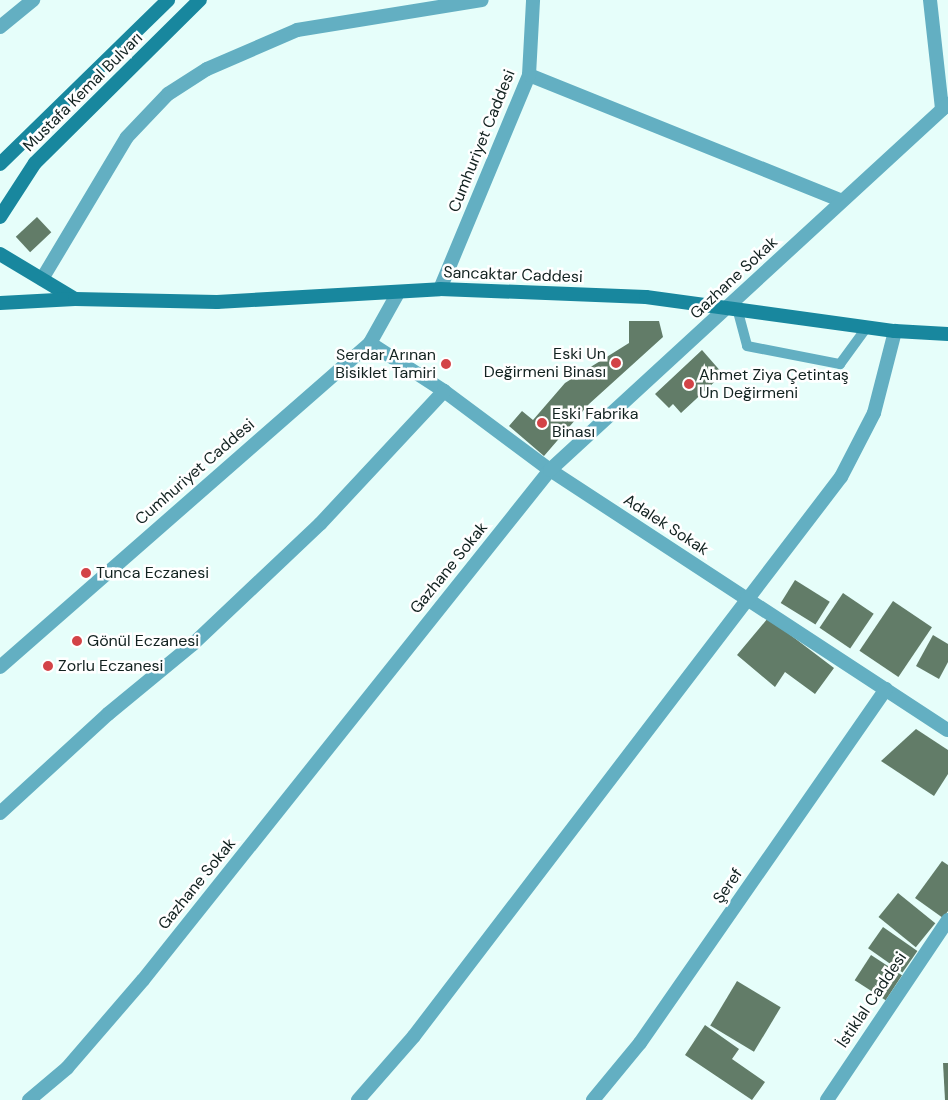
<!DOCTYPE html>
<meta charset="utf-8">
<style>
body{margin:0}
#map{position:relative;width:948px;height:1100px;overflow:hidden;background:#e6fefa;font-family:"DM Sans",sans-serif}
div>[style]{position:absolute}
.building>*{inset:0;background:#627c68;transform-origin:0 0}
.service>*{height:10px;margin:-5px;padding:0 5px;transform-origin:5px;border-radius:5px;background:#63afc2}
.minor>*{height:14px;margin:-7px;padding:0 7px;transform-origin:7px;border-radius:7px;background:#63afc2}
.tertiary>*{height:14px;margin:-7px;padding:0 7px;transform-origin:7px;border-radius:7px;background:#63afc2}
.secondary>*{height:14px;margin:-7px;padding:0 7px;transform-origin:7px;border-radius:7px;background:#18879e}
.dots>*{width:14px;height:14px;translate:-50% -50%;box-sizing:border-box;border:2px solid #fff;border-radius:50%}
span{translate:-50% -50%;white-space:nowrap;text-align:center;line-height:1.15;-webkit-text-stroke:5px #fff;paint-order:stroke}
.street-label{font-size:16px;color:#122220}
.poi-label{font-size:16px;color:#122220}
.right{translate:-100% -50%;text-align:right}
.left{translate:0 -50%;text-align:left}
</style>
<div id="map">
<div class="building">
<i style="left:37px;top:217px;width:21px;height:29px;rotate:47deg"></i>
<i style="clip-path:polygon(629px 321px,659px 321px,663px 337px,589px 404px,544px 456px,509px 426px,522px 411px,533px 420px,565px 383px,629px 343px)"></i>
<i style="clip-path:polygon(702px 350px,723px 374px,681px 413px,673px 404px,669px 408px,655px 394px)"></i>
<i style="left:795px;top:580px;width:41px;height:27px;rotate:32deg"></i>
<i style="left:843px;top:593px;width:37px;height:42px;rotate:34deg"></i>
<i style="left:893px;top:601px;width:47px;height:60px;rotate:34deg"></i>
<i style="clip-path:polygon(768px 618px,834px 668px,815px 694px,785px 672px,775px 687px,737px 655px)"></i>
<i style="clip-path:polygon(933px 635px,948px 644px,948px 662px,939px 679px,916px 666px)"></i>
<i style="clip-path:polygon(916px 729px,948px 750px,948px 774px,934px 796px,881px 761px)"></i>
<i style="clip-path:polygon(942px 861px,948px 865px,948px 911px,943px 918px,915px 898px)"></i>
<i style="left:898px;top:893px;width:48px;height:31px;rotate:39deg"></i>
<i style="left:883px;top:927px;width:42px;height:26px;rotate:35deg"></i>
<i style="left:871px;top:955px;width:37px;height:30px;rotate:33deg"></i>
<i style="left:737px;top:981px;width:51px;height:52px;rotate:31deg"></i>
<i style="clip-path:polygon(705px 1025px,739px 1049px,732px 1059px,765px 1082px,752px 1100px,685px 1055px)"></i>
<i style="clip-path:polygon(943px 1063px,948px 1063px,948px 1100px,945px 1100px)"></i>
</div>
<div class="service">
<i style="left:737px;top:308px;width:39px;rotate:75deg"></i>
<i style="left:747px;top:346px;width:95px;rotate:11deg"></i>
<i style="left:840px;top:364px;width:46px;rotate:-53.9deg"></i>
</div>
<div class="minor">
<i style="left:930px;top:0;width:110px;rotate:83.7deg"></i>
<i style="left:0;top:27px;width:43px;rotate:-39.3deg"></i>
<i style="left:529px;top:75px;width:337px;rotate:21.9deg"></i>
<i style="left:42px;top:279px;width:165px;rotate:-59.1deg"></i>
<i style="left:127px;top:137px;width:59px;rotate:-46.4deg"></i>
<i style="left:168px;top:94px;width:46px;rotate:-32.7deg"></i>
<i style="left:207px;top:69px;width:98px;rotate:-23.4deg"></i>
<i style="left:297px;top:30px;width:187px;rotate:-9.2deg"></i>
<i style="left:440px;top:289px;width:232px;rotate:-67.4deg"></i>
<i style="left:529px;top:75px;width:75px;rotate:-86.9deg"></i>
<i style="left:370px;top:343px;width:88px;rotate:33deg"></i>
<i style="left:444px;top:391px;width:132px;rotate:36.7deg"></i>
<i style="left:550px;top:470px;width:475px;rotate:33.2deg"></i>
<i style="left:0;top:667px;width:492px;rotate:-41.2deg"></i>
<i style="left:370px;top:343px;width:57px;rotate:-60.8deg"></i>
<i style="left:0;top:813px;width:147px;rotate:-42.5deg"></i>
<i style="left:108px;top:714px;width:110px;rotate:-39.5deg"></i>
<i style="left:193px;top:644px;width:175px;rotate:-43.4deg"></i>
<i style="left:320px;top:524px;width:182px;rotate:-47deg"></i>
<i style="left:29px;top:1100px;width:50px;rotate:-40.1deg"></i>
<i style="left:67px;top:1068px;width:116px;rotate:-49.2deg"></i>
<i style="left:143px;top:980px;width:652px;rotate:-51.41deg"></i>
<i style="left:550px;top:470px;width:541px;rotate:-42.6deg"></i>
<i style="left:358px;top:1100px;width:85px;rotate:-48.8deg"></i>
<i style="left:414px;top:1036px;width:703px;rotate:-52.63deg"></i>
<i style="left:841px;top:477px;width:72px;rotate:-62.7deg"></i>
<i style="left:874px;top:413px;width:85px;rotate:-75.6deg"></i>
<i style="left:593px;top:1100px;width:74px;rotate:-50.5deg"></i>
<i style="left:640px;top:1043px;width:431px;rotate:-55.2deg"></i>
</div>
<div class="tertiary">
<i style="left:827px;top:1100px;width:217px;rotate:-56.1deg"></i>
</div>
<div class="secondary">
<i style="left:0;top:164px;width:235px;rotate:-44.3deg"></i>
<i style="left:0;top:217px;width:64px;rotate:-57.1deg"></i>
<i style="left:35px;top:163px;width:232px;rotate:-44.7deg"></i>
<i style="left:0;top:254px;width:87px;rotate:31deg"></i>
<i style="left:0;top:303px;width:75px;rotate:-3.1deg"></i>
<i style="left:75px;top:299px;width:142px;rotate:1.2deg"></i>
<i style="left:217px;top:302px;width:223px;rotate:-3.3deg"></i>
<i style="left:440px;top:289px;width:206px;rotate:2.2deg"></i>
<i style="left:646px;top:297px;width:251px;rotate:7.8deg"></i>
<i style="left:895px;top:331px;width:53px;rotate:3.2deg"></i>
</div>
<div class="dots">
<i style="left:616px;top:363px;background:#d34347"></i>
<i style="left:446px;top:364px;background:#d34347"></i>
<i style="left:689px;top:384px;background:#d34347"></i>
<i style="left:542px;top:423px;background:#d34347"></i>
<i style="left:86px;top:573px;background:#d34347"></i>
<i style="left:77px;top:641px;background:#d34347"></i>
<i style="left:48px;top:666px;background:#d34347"></i>
</div>
<div class="street-label">
<span style="left:83px;top:92px;rotate:-45deg">Mustafa Kemal Bulvarı</span>
<span style="left:482px;top:141px;rotate:-68deg">Cumhuriyet Caddesi</span>
<span style="left:513px;top:275px;rotate:2deg">Sancaktar Caddesi</span>
<span style="left:734px;top:278px;rotate:-43deg">Gazhane Sokak</span>
<span style="left:195px;top:472px;rotate:-41deg">Cumhuriyet Caddesi</span>
<span style="left:666px;top:525px;rotate:33deg">Adalek Sokak</span>
<span style="left:449px;top:568px;rotate:-51deg">Gazhane Sokak</span>
<span style="left:197px;top:884px;rotate:-51deg">Gazhane Sokak</span>
<span style="left:728px;top:886px;rotate:-55deg">Şeref</span>
<span style="left:872px;top:1000px;rotate:-56deg">İstiklal Caddesi</span>
</div>
<div class="poi-label">
<span class="right" style="left:606px;top:363px">Eski Un<br>Değirmeni Binası</span>
<span class="right" style="left:436px;top:364px">Serdar Arınan<br>Bisiklet Tamiri</span>
<span class="left" style="left:699px;top:384px">Ahmet Ziya Çetintaş<br>Un Değirmeni</span>
<span class="left" style="left:552px;top:423px">Eski Fabrika<br>Binası</span>
<span class="left" style="left:96px;top:573px">Tunca Eczanesi</span>
<span class="left" style="left:87px;top:641px">Gönül Eczanesi</span>
<span class="left" style="left:58px;top:666px">Zorlu Eczanesi</span>
</div>
</div>
